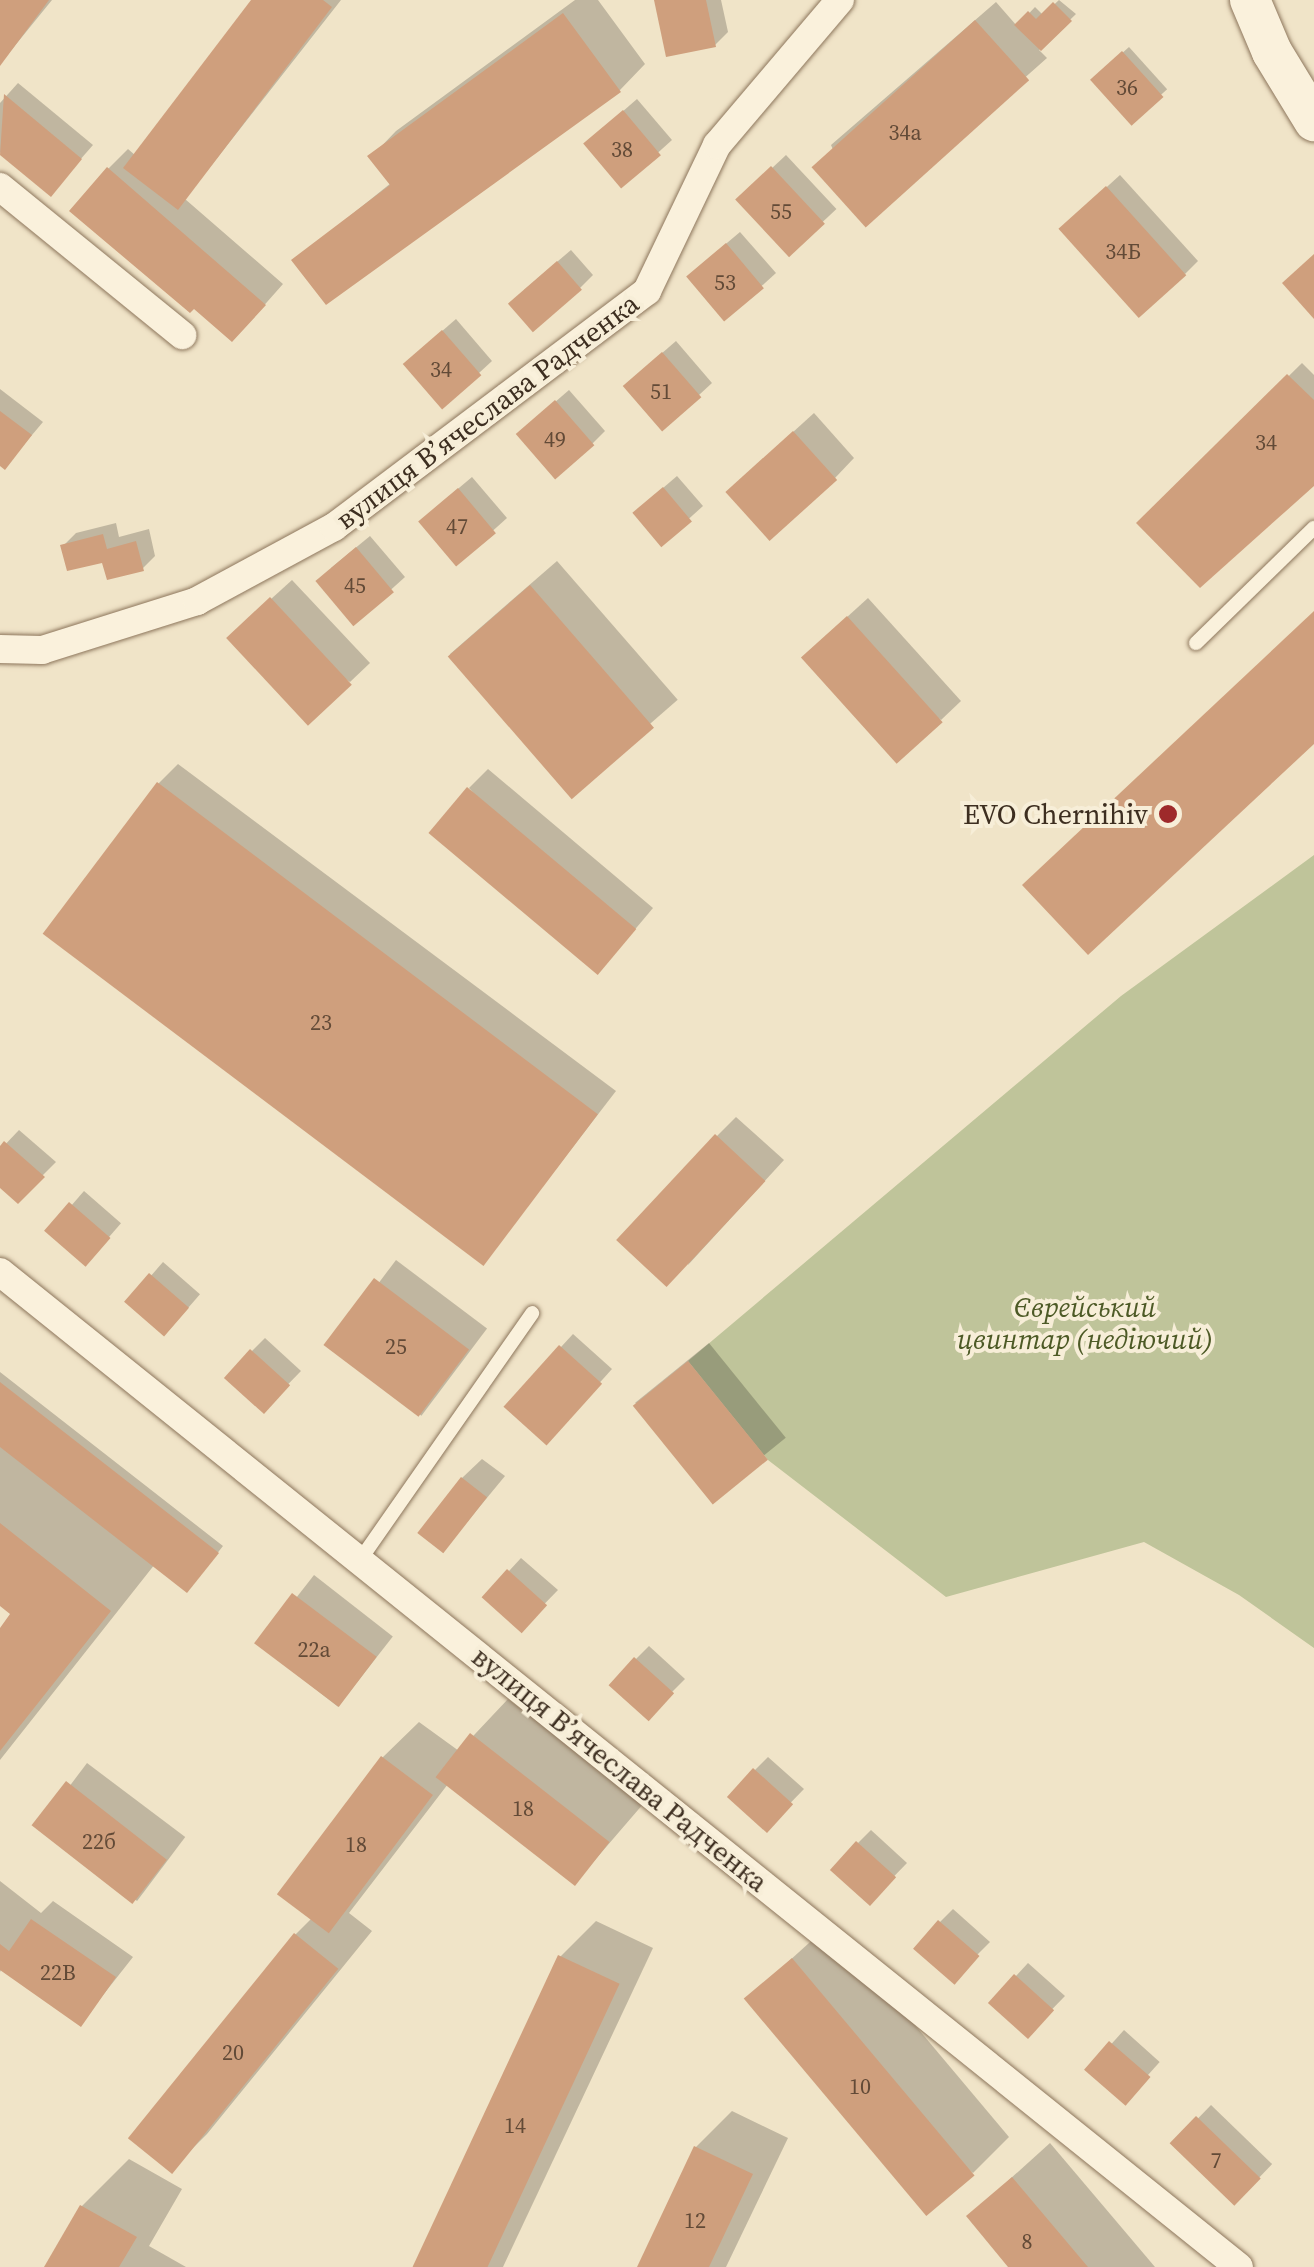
<!DOCTYPE html>
<meta charset="utf-8">
<style>
body{margin:0}
#map{position:relative;width:1314px;height:2267px;overflow:hidden;background:#f0e4c8;font-family:"Source Serif 4",serif}
div>[style]{position:absolute}
.cemetery>*{inset:0;background:#bfc49a}
.shadow>*{inset:0;background:#0003;transform-origin:0 0}
.building>*{inset:0;background:#cf9f7d;transform-origin:0 0}
.roads{filter:drop-shadow(0 0 2px #8d765c) drop-shadow(0 0 2px #8d765c)}
.lane>*{height:14px;margin:-7px;padding:0 7px;transform-origin:7px;border-radius:7px;background:#faf1dc}
.street>*{height:28px;margin:-14px;padding:0 14px;transform-origin:14px;border-radius:14px;background:#faf1dc}
.secondary>*{height:40px;margin:-20px;padding:0 20px;transform-origin:20px;border-radius:20px;background:#faf1dc}
.dots>*{width:28px;height:28px;translate:-50% -50%;box-sizing:border-box;border:5px solid #f7eed8;border-radius:50%}
span{translate:-50% -50%;white-space:nowrap;text-align:center;line-height:1.15;-webkit-text-stroke:8px #f7eed8;paint-order:stroke}
.number-label{font-size:22px;color:#624a37}
.number-label span{-webkit-text-stroke-width:0}
.street-label{font-size:28px;color:#3d2e20}
.poi-label{font-size:28px;color:#3d2e20}
.right{translate:-100% -50%;text-align:right}
.park-label{font-size:28px;color:#4d5a26;font-style:italic}
</style>
<div id="map">
<div class="cemetery">
<i style="clip-path:polygon(1314px 855px,1314px 1648px,1239px 1595px,1144px 1542px,946px 1597px,768px 1460px,688px 1361px,1121px 996px)"></i>
</div>
<div class="shadow">
<i style="clip-path:polygon(0 0,52px 0,0 64px)"></i>
<i style="clip-path:polygon(254px 0,341px 0,185px 199px,283px 284px,252px 319px,108px 169px,128px 149px,136px 156px)"></i>
<i style="clip-path:polygon(575px 0,598px 0,645px 64px,620px 90px,425px 232px,295px 260px,391px 183px,371px 157px,396px 131px)"></i>
<i style="clip-path:polygon(657px 0,721px 0,728px 32px,715px 45px)"></i>
<i style="clip-path:polygon(1059px 0,1076px 14px,1039px 50px,1047px 58px,863px 221px,831px 145px,996px 2px,1017px 26px,1035px 7px,1043px 15px)"></i>
<i style="left:1129px;top:47px;width:57px;height:48px;rotate:48deg"></i>
<i style="clip-path:polygon(18px 83px,93px 145px,51px 193px,0 152px,0 103px)"></i>
<i style="clip-path:polygon(637px 99px,672px 140px,621px 186px,599px 132px)"></i>
<i style="left:786px;top:155px;width:74px;height:65px;rotate:47deg"></i>
<i style="clip-path:polygon(1120px 175px,1198px 261px,1185px 274px,1075px 216px)"></i>
<i style="clip-path:polygon(740px 232px,776px 273px,725px 319px,702px 264px)"></i>
<i style="clip-path:polygon(571px 250px,593px 275px,580px 288px,524px 290px)"></i>
<i style="clip-path:polygon(456px 319px,492px 361px,479px 373px,418px 352px)"></i>
<i style="clip-path:polygon(676px 341px,712px 383px,699px 395px,638px 374px)"></i>
<i style="clip-path:polygon(1302px 363px,1314px 375px,1314px 482px,1140px 523px)"></i>
<i style="clip-path:polygon(0 389px,43px 422px,5px 467px,0 463px)"></i>
<i style="clip-path:polygon(569px 390px,605px 431px,592px 444px,532px 422px)"></i>
<i style="clip-path:polygon(814px 413px,854px 458px,835px 478px,748px 473px)"></i>
<i style="clip-path:polygon(677px 476px,703px 506px,662px 543px,649px 500px)"></i>
<i style="clip-path:polygon(472px 477px,507px 518px,457px 563px,434px 509px)"></i>
<i style="clip-path:polygon(116px 523px,119px 537px,149px 529px,155px 556px,142px 569px,63px 546px,76px 533px)"></i>
<i style="clip-path:polygon(370px 536px,405px 577px,354px 623px,331px 568px)"></i>
<i style="left:557px;top:561px;width:184px;height:142px;rotate:49deg"></i>
<i style="clip-path:polygon(292px 580px,370px 663px,350px 682px,249px 619px)"></i>
<i style="clip-path:polygon(868px 598px,961px 701px,941px 720px,824px 638px)"></i>
<i style="clip-path:polygon(178px 764px,616px 1091px,485px 1261px,158px 784px)"></i>
<i style="clip-path:polygon(488px 769px,653px 908px,616px 952px,469px 788px)"></i>
<i style="clip-path:polygon(736px 1117px,784px 1160px,688px 1265px,717px 1136px)"></i>
<i style="clip-path:polygon(19px 1130px,56px 1162px,18px 1200px,0 1185px,0 1150px)"></i>
<i style="left:84px;top:1191px;width:49px;height:54px;rotate:41deg"></i>
<i style="left:396px;top:1260px;width:114px;height:109px;rotate:37deg"></i>
<i style="left:163px;top:1262px;width:49px;height:53px;rotate:41deg"></i>
<i style="clip-path:polygon(573px 1334px,612px 1369px,558px 1429px,561px 1347px)"></i>
<i style="clip-path:polygon(265px 1338px,301px 1371px,264px 1409px,252px 1351px)"></i>
<i style="left:709px;top:1343px;width:122px;height:95px;rotate:51deg"></i>
<i style="clip-path:polygon(0 1372px,223px 1546px,193px 1584px,155px 1564px,0 1760px,0 1632px,14px 1614px,0 1603px)"></i>
<i style="clip-path:polygon(482px 1459px,505px 1476px,444px 1550px,462px 1478px)"></i>
<i style="clip-path:polygon(521px 1558px,558px 1590px,521px 1628px,509px 1571px)"></i>
<i style="left:314px;top:1575px;width:100px;height:89px;rotate:38deg"></i>
<i style="clip-path:polygon(649px 1646px,685px 1679px,648px 1716px,636px 1659px)"></i>
<i style="clip-path:polygon(508px 1699px,644px 1803px,576px 1882px,448px 1784px,349px 1913px,372px 1931px,207px 2134px,171px 2170px,295px 1935px,313px 1917px,382px 1758px,419px 1722px,459px 1751px)"></i>
<i style="clip-path:polygon(768px 1757px,804px 1789px,767px 1827px,755px 1770px)"></i>
<i style="left:87px;top:1763px;width:123px;height:80px;rotate:37deg"></i>
<i style="clip-path:polygon(871px 1830px,907px 1863px,870px 1901px,858px 1843px)"></i>
<i style="clip-path:polygon(0 1881px,41px 1913px,53px 1901px,133px 1957px,81px 2023px,2px 1968px,0 1972px)"></i>
<i style="clip-path:polygon(953px 1909px,990px 1942px,952px 1980px,940px 1922px)"></i>
<i style="clip-path:polygon(596px 1921px,653px 1948px,503px 2267px,414px 2267px,560px 1957px)"></i>
<i style="clip-path:polygon(830px 1924px,1009px 2137px,973px 2173px,747px 1999px)"></i>
<i style="clip-path:polygon(1028px 1963px,1065px 1996px,1028px 2034px,1016px 1976px)"></i>
<i style="left:1124px;top:2030px;width:48px;height:54px;rotate:42deg"></i>
<i style="left:1211px;top:2105px;width:85px;height:54px;rotate:44deg"></i>
<i style="clip-path:polygon(732px 2111px,788px 2138px,726px 2267px,639px 2267px,696px 2147px)"></i>
<i style="clip-path:polygon(1050px 2143px,1155px 2267px,1012px 2267px,969px 2216px)"></i>
<i style="clip-path:polygon(129px 2159px,182px 2189px,149px 2246px,186px 2267px,47px 2267px,82px 2206px)"></i>
</div>
<div class="building">
<i style="clip-path:polygon(0 0,49px 0,0 66px)"></i>
<i style="clip-path:polygon(251px 0,323px 0,332px 7px,178px 210px,123px 168px)"></i>
<i style="clip-path:polygon(654px 0,706px 0,716px 47px,666px 57px)"></i>
<i style="clip-path:polygon(1053px 2px,1072px 21px,1041px 51px,1014px 25px,1028px 11px,1036px 19px)"></i>
<i style="clip-path:polygon(563px 13px,621px 92px,326px 305px,291px 260px,390px 185px,367px 156px)"></i>
<i style="left:975px;top:20px;width:81px;height:220px;rotate:48deg"></i>
<i style="left:1122px;top:51px;width:62px;height:43px;rotate:48deg"></i>
<i style="clip-path:polygon(4px 94px,82px 159px,51px 197px,0 155px)"></i>
<i style="left:623px;top:110px;width:59px;height:52px;rotate:50deg"></i>
<i style="left:771px;top:166px;width:79px;height:49px;rotate:47deg"></i>
<i style="clip-path:polygon(107px 167px,266px 305px,232px 342px,194px 309px,190px 313px,69px 211px)"></i>
<i style="left:1106px;top:186px;width:120px;height:64px;rotate:48deg"></i>
<i style="left:726px;top:243px;width:59px;height:52px;rotate:50deg"></i>
<i style="clip-path:polygon(1314px 254px,1314px 319px,1282px 283px)"></i>
<i style="left:557px;top:261px;width:38px;height:65px;rotate:49deg"></i>
<i style="left:442px;top:330px;width:60px;height:52px;rotate:49deg"></i>
<i style="left:662px;top:352px;width:60px;height:52px;rotate:49deg"></i>
<i style="clip-path:polygon(1287px 374px,1314px 400px,1314px 486px,1200px 588px,1136px 523px)"></i>
<i style="left:555px;top:400px;width:60px;height:52px;rotate:49deg"></i>
<i style="clip-path:polygon(0 411px,32px 435px,5px 470px,0 466px)"></i>
<i style="left:793px;top:431px;width:66px;height:91px;rotate:48deg"></i>
<i style="left:663px;top:487px;width:45px;height:40px;rotate:50deg"></i>
<i style="left:458px;top:488px;width:59px;height:52px;rotate:50deg"></i>
<i style="clip-path:polygon(103px 534px,107px 549px,136px 541px,144px 571px,107px 580px,102px 563px,67px 571px,60px 545px)"></i>
<i style="left:356px;top:547px;width:59px;height:53px;rotate:50deg"></i>
<i style="left:530px;top:585px;width:189px;height:109px;rotate:49deg"></i>
<i style="left:270px;top:597px;width:120px;height:60px;rotate:47deg"></i>
<i style="clip-path:polygon(1314px 611px,1314px 744px,1088px 955px,1022px 885px)"></i>
<i style="left:847px;top:616px;width:143px;height:62px;rotate:48deg"></i>
<i style="left:157px;top:782px;width:552px;height:190px;rotate:37deg"></i>
<i style="left:467px;top:787px;width:221px;height:60px;rotate:40deg"></i>
<i style="left:715px;top:1134px;width:69px;height:145px;rotate:43deg"></i>
<i style="clip-path:polygon(4px 1141px,45px 1177px,18px 1204px,0 1188px,0 1146px)"></i>
<i style="left:69px;top:1202px;width:55px;height:38px;rotate:41deg"></i>
<i style="left:149px;top:1273px;width:53px;height:38px;rotate:41deg"></i>
<i style="left:374px;top:1278px;width:119px;height:84px;rotate:37deg"></i>
<i style="left:559px;top:1345px;width:58px;height:83px;rotate:42deg"></i>
<i style="left:250px;top:1349px;width:54px;height:39px;rotate:42deg"></i>
<i style="left:688px;top:1361px;width:127px;height:71px;rotate:51deg"></i>
<i style="clip-path:polygon(0 1382px,219px 1553px,187px 1593px,0 1447px)"></i>
<i style="left:461px;top:1477px;width:33px;height:71px;rotate:38deg"></i>
<i style="clip-path:polygon(0 1523px,111px 1611px,0 1751px,0 1628px,10px 1614px,0 1606px)"></i>
<i style="left:507px;top:1569px;width:54px;height:38px;rotate:42deg"></i>
<i style="left:292px;top:1593px;width:106px;height:63px;rotate:37deg"></i>
<i style="left:634px;top:1657px;width:54px;height:38px;rotate:42deg"></i>
<i style="left:470px;top:1733px;width:177px;height:56px;rotate:38deg"></i>
<i style="left:381px;top:1756px;width:65px;height:173px;rotate:37deg"></i>
<i style="left:753px;top:1768px;width:54px;height:39px;rotate:42deg"></i>
<i style="left:66px;top:1781px;width:128px;height:56px;rotate:38deg"></i>
<i style="left:856px;top:1841px;width:54px;height:39px;rotate:42deg"></i>
<i style="clip-path:polygon(31px 1919px,116px 1977px,81px 2027px,0 1970px,0 1944px,9px 1951px)"></i>
<i style="left:938px;top:1920px;width:55px;height:38px;rotate:41deg"></i>
<i style="left:294px;top:1933px;width:57px;height:264px;rotate:39deg"></i>
<i style="left:558px;top:1955px;width:68px;height:344px;rotate:25deg"></i>
<i style="left:792px;top:1958px;width:284px;height:63px;rotate:50deg"></i>
<i style="left:1014px;top:1974px;width:54px;height:39px;rotate:42deg"></i>
<i style="left:1109px;top:2041px;width:55px;height:38px;rotate:41deg"></i>
<i style="left:1196px;top:2116px;width:90px;height:38px;rotate:44deg"></i>
<i style="clip-path:polygon(694px 2146px,753px 2174px,709px 2267px,637px 2267px)"></i>
<i style="clip-path:polygon(1012px 2177px,1088px 2267px,1008px 2267px,966px 2216px)"></i>
<i style="clip-path:polygon(80px 2205px,137px 2237px,119px 2267px,44px 2267px)"></i>
</div>
<div class="roads">
<div class="lane">
<i style="left:1196px;top:643px;width:165px;rotate:-44.3deg"></i>
<i style="left:360px;top:1560px;width:301px;rotate:-55.1deg"></i>
</div>
<div class="street">
<i style="left:0;top:187px;width:235px;rotate:39.1deg"></i>
<i style="left:0;top:649px;width:42px;rotate:1.4deg"></i>
<i style="left:42px;top:650px;width:163px;rotate:-17.5deg"></i>
<i style="left:197px;top:601px;width:156px;rotate:-28.4deg"></i>
<i style="left:334px;top:527px;width:392px;rotate:-37deg"></i>
<i style="left:647px;top:291px;width:162px;rotate:-64.4deg"></i>
<i style="left:717px;top:145px;width:190px;rotate:-49.7deg"></i>
<i style="left:0;top:1272px;width:1589px;rotate:38.77deg"></i>
</div>
<div class="secondary">
<i style="left:1250px;top:0;width:56px;rotate:67.1deg"></i>
<i style="left:1272px;top:52px;width:81px;rotate:58.7deg"></i>
</div>
</div>
<div class="dots">
<i style="left:1168px;top:814px;background:#9e2a2b"></i>
</div>
<div class="number-label">
<span style="left:1127px;top:88px">36</span>
<span style="left:905px;top:133px">34а</span>
<span style="left:622px;top:150px">38</span>
<span style="left:781px;top:212px">55</span>
<span style="left:1123px;top:252px">34Б</span>
<span style="left:725px;top:283px">53</span>
<span style="left:441px;top:370px">34</span>
<span style="left:661px;top:392px">51</span>
<span style="left:555px;top:440px">49</span>
<span style="left:1266px;top:443px">34</span>
<span style="left:457px;top:527px">47</span>
<span style="left:355px;top:586px">45</span>
<span style="left:321px;top:1023px">23</span>
<span style="left:396px;top:1347px">25</span>
<span style="left:314px;top:1650px">22а</span>
<span style="left:523px;top:1809px">18</span>
<span style="left:99px;top:1842px">22б</span>
<span style="left:356px;top:1845px">18</span>
<span style="left:58px;top:1973px">22В</span>
<span style="left:233px;top:2053px">20</span>
<span style="left:860px;top:2087px">10</span>
<span style="left:515px;top:2126px">14</span>
<span style="left:1216px;top:2161px">7</span>
<span style="left:695px;top:2221px">12</span>
<span style="left:1027px;top:2242px">8</span>
</div>
<div class="street-label">
<span style="left:487px;top:411px;rotate:-37deg">вулиця Вʼячеслава Радченка</span>
<span style="left:620px;top:1769px;rotate:39deg">вулиця Вʼячеслава Радченка</span>
</div>
<div class="poi-label">
<span class="right" style="left:1148px;top:814px">EVO Chernihiv</span>
</div>
<div class="park-label">
<span style="left:1085px;top:1323px">Єврейський<br>цвинтар (недіючий)</span>
</div>
</div>
